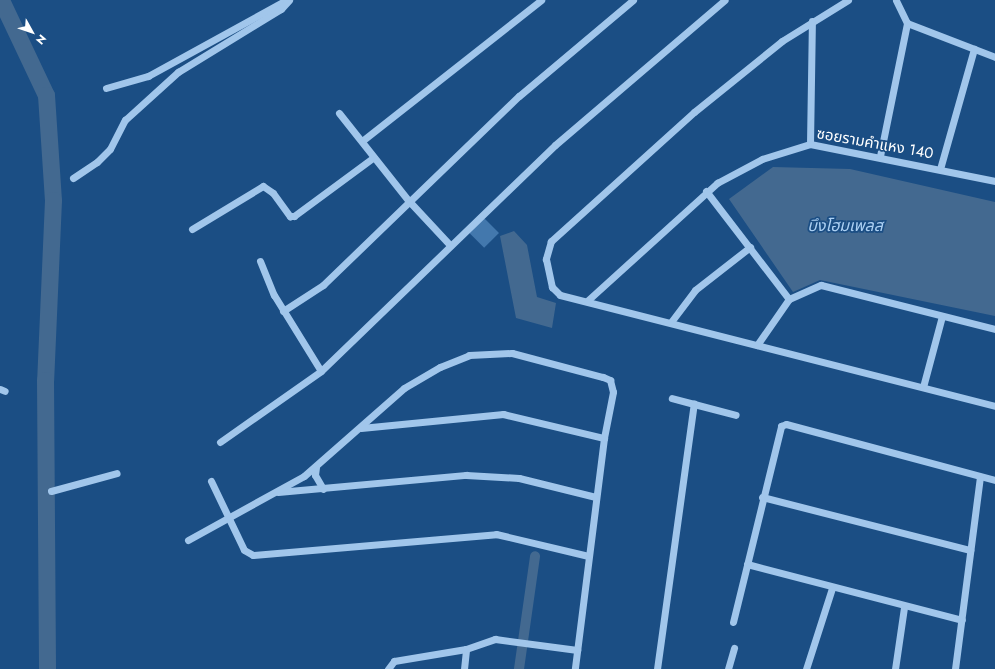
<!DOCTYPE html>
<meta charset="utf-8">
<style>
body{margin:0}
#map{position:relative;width:995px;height:669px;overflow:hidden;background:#1b4e84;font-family:Jost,"Noto Sans Thai",sans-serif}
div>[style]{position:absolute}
.water>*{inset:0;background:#436990}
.canal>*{height:10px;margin:-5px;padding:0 5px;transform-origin:5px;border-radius:5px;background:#436990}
.river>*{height:17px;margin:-8.5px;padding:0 8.5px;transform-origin:8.5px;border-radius:8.5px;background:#436990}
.building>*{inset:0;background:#4378ad;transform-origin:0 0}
.minor>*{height:7px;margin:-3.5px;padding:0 3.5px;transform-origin:3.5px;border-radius:3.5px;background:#a1c6eb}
span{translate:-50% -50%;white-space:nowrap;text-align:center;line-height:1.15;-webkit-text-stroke:3.5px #1b4e84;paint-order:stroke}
.street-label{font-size:15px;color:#fff}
.water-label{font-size:16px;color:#acd0f3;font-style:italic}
.north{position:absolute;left:12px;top:12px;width:40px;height:40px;-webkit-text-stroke:3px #1b4e84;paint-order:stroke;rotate:130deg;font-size:11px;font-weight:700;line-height:16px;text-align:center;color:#fff}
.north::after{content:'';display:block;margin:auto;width:14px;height:18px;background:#fff;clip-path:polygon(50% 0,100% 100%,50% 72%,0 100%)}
</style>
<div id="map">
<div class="water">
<i style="clip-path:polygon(773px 167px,850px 169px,995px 202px,995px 316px,820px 280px,793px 292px,729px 199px)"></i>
<i style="clip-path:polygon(514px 231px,527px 245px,537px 297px,556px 303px,552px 328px,516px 318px,500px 236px)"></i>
</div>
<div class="canal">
<i style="left:519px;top:669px;width:114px;rotate:-81.9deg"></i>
</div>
<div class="river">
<i style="left:1px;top:0;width:105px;rotate:64.7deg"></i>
<i style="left:46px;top:95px;width:105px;rotate:86.2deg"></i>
<i style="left:53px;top:200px;width:180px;rotate:92.5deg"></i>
<i style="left:45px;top:380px;width:289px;rotate:89.6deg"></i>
</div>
<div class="building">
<i style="left:482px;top:216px;width:24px;height:21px;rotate:45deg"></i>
</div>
<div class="minor">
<i style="left:848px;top:0;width:78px;rotate:148.2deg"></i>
<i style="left:782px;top:41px;width:113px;rotate:141.1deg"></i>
<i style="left:694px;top:112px;width:193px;rotate:137.9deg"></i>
<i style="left:551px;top:241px;width:19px;rotate:106deg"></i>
<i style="left:546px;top:259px;width:29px;rotate:78deg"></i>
<i style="left:552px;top:287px;width:11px;rotate:45deg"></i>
<i style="left:560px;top:295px;width:449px;rotate:14.3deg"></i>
<i style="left:907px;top:23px;width:94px;rotate:21.1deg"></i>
<i style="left:106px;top:88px;width:44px;rotate:-15.9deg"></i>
<i style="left:148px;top:76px;width:158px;rotate:-28.8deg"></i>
<i style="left:339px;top:113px;width:111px;rotate:51.6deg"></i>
<i style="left:408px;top:200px;width:62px;rotate:47deg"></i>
<i style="left:362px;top:141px;width:228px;rotate:-38.2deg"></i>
<i style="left:810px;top:144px;width:123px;rotate:-89.1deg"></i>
<i style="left:880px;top:156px;width:136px;rotate:-78.5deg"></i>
<i style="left:907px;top:23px;width:25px;rotate:-116deg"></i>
<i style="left:940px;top:169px;width:125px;rotate:-74.2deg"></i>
<i style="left:73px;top:178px;width:29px;rotate:-34deg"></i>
<i style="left:97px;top:162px;width:18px;rotate:-45deg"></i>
<i style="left:110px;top:149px;width:33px;rotate:-63deg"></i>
<i style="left:125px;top:120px;width:72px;rotate:-42.2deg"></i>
<i style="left:178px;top:72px;width:121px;rotate:-31.5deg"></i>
<i style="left:281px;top:9px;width:12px;rotate:-48deg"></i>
<i style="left:706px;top:191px;width:136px;rotate:52.5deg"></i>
<i style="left:192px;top:229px;width:83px;rotate:-31.2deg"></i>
<i style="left:263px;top:186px;width:12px;rotate:35deg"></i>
<i style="left:273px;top:193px;width:29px;rotate:54deg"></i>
<i style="left:290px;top:216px;width:4px"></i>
<i style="left:294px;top:216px;width:99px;rotate:-36.4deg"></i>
<i style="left:260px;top:261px;width:37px;rotate:68deg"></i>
<i style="left:274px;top:295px;width:89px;rotate:58.3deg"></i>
<i style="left:587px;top:301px;width:176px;rotate:-42.2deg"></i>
<i style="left:717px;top:183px;width:51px;rotate:-28.1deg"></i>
<i style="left:762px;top:159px;width:50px;rotate:-17.4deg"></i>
<i style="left:810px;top:144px;width:189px;rotate:11.3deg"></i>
<i style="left:283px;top:311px;width:48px;rotate:-33deg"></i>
<i style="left:323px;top:285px;width:272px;rotate:-44deg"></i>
<i style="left:519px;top:96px;width:149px;rotate:-40.1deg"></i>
<i style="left:671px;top:322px;width:40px;rotate:-53deg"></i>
<i style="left:695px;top:290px;width:70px;rotate:-38deg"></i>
<i style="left:757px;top:345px;width:56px;rotate:-55.2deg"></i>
<i style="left:789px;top:299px;width:35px;rotate:-24deg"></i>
<i style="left:821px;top:285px;width:179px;rotate:14.2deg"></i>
<i style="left:923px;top:387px;width:73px;rotate:-75deg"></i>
<i style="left:0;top:389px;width:5px;rotate:22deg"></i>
<i style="left:694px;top:404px;width:43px;rotate:14.7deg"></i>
<i style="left:361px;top:428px;width:143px;rotate:-5.6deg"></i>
<i style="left:503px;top:414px;width:104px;rotate:13.4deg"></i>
<i style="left:220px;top:442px;width:123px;rotate:-35.1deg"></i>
<i style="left:321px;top:371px;width:325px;rotate:-44deg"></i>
<i style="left:555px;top:145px;width:223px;rotate:-40.5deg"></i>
<i style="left:316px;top:467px;width:8px;rotate:97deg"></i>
<i style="left:315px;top:475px;width:16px;rotate:60deg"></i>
<i style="left:211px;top:481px;width:76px;rotate:64.4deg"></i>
<i style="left:244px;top:550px;width:10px;rotate:29deg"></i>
<i style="left:253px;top:555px;width:244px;rotate:-4.9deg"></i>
<i style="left:496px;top:534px;width:95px;rotate:13.4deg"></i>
<i style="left:51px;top:491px;width:68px;rotate:-15.3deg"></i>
<i style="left:278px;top:492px;width:189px;rotate:-5.2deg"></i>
<i style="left:466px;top:475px;width:53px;rotate:3.2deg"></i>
<i style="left:519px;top:478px;width:79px;rotate:13.9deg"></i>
<i style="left:762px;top:497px;width:215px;rotate:14.3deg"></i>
<i style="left:188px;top:540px;width:132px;rotate:-28.9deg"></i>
<i style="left:304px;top:476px;width:133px;rotate:-41.3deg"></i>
<i style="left:404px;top:388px;width:42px;rotate:-30.3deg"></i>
<i style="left:440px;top:367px;width:31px;rotate:-22deg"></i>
<i style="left:469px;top:355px;width:43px;rotate:-2.7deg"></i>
<i style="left:512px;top:353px;width:94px;rotate:14.8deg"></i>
<i style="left:603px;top:377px;width:8px;rotate:23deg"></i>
<i style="left:610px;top:380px;width:12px;rotate:76deg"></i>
<i style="left:613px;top:392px;width:47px;rotate:101.1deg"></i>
<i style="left:604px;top:438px;width:233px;rotate:97.2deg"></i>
<i style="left:747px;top:564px;width:222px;rotate:14.6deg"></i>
<i style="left:733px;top:622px;width:202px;rotate:-76.2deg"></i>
<i style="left:781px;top:426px;width:5px;rotate:-22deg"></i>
<i style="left:786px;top:424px;width:216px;rotate:15deg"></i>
<i style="left:388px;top:669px;width:10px;rotate:-53deg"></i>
<i style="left:394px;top:661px;width:73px;rotate:-9.5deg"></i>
<i style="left:466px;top:649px;width:31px;rotate:-19deg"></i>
<i style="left:495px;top:639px;width:83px;rotate:7.6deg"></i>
<i style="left:464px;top:669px;width:20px;rotate:-84deg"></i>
<i style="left:657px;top:669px;width:268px;rotate:-82.1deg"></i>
<i style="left:694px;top:404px;width:23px;rotate:-165deg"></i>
<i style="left:728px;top:669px;width:22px;rotate:-74deg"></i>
<i style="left:806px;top:669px;width:85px;rotate:-72.2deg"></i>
<i style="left:895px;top:669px;width:63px;rotate:-81.7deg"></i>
<i style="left:955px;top:669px;width:194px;rotate:-82.6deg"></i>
</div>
<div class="street-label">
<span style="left:875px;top:144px;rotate:10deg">ซอยรามคำแหง 140</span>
</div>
<div class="water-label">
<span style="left:845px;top:226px">บึงโฮมเพลส</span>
</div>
<div class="north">N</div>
</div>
